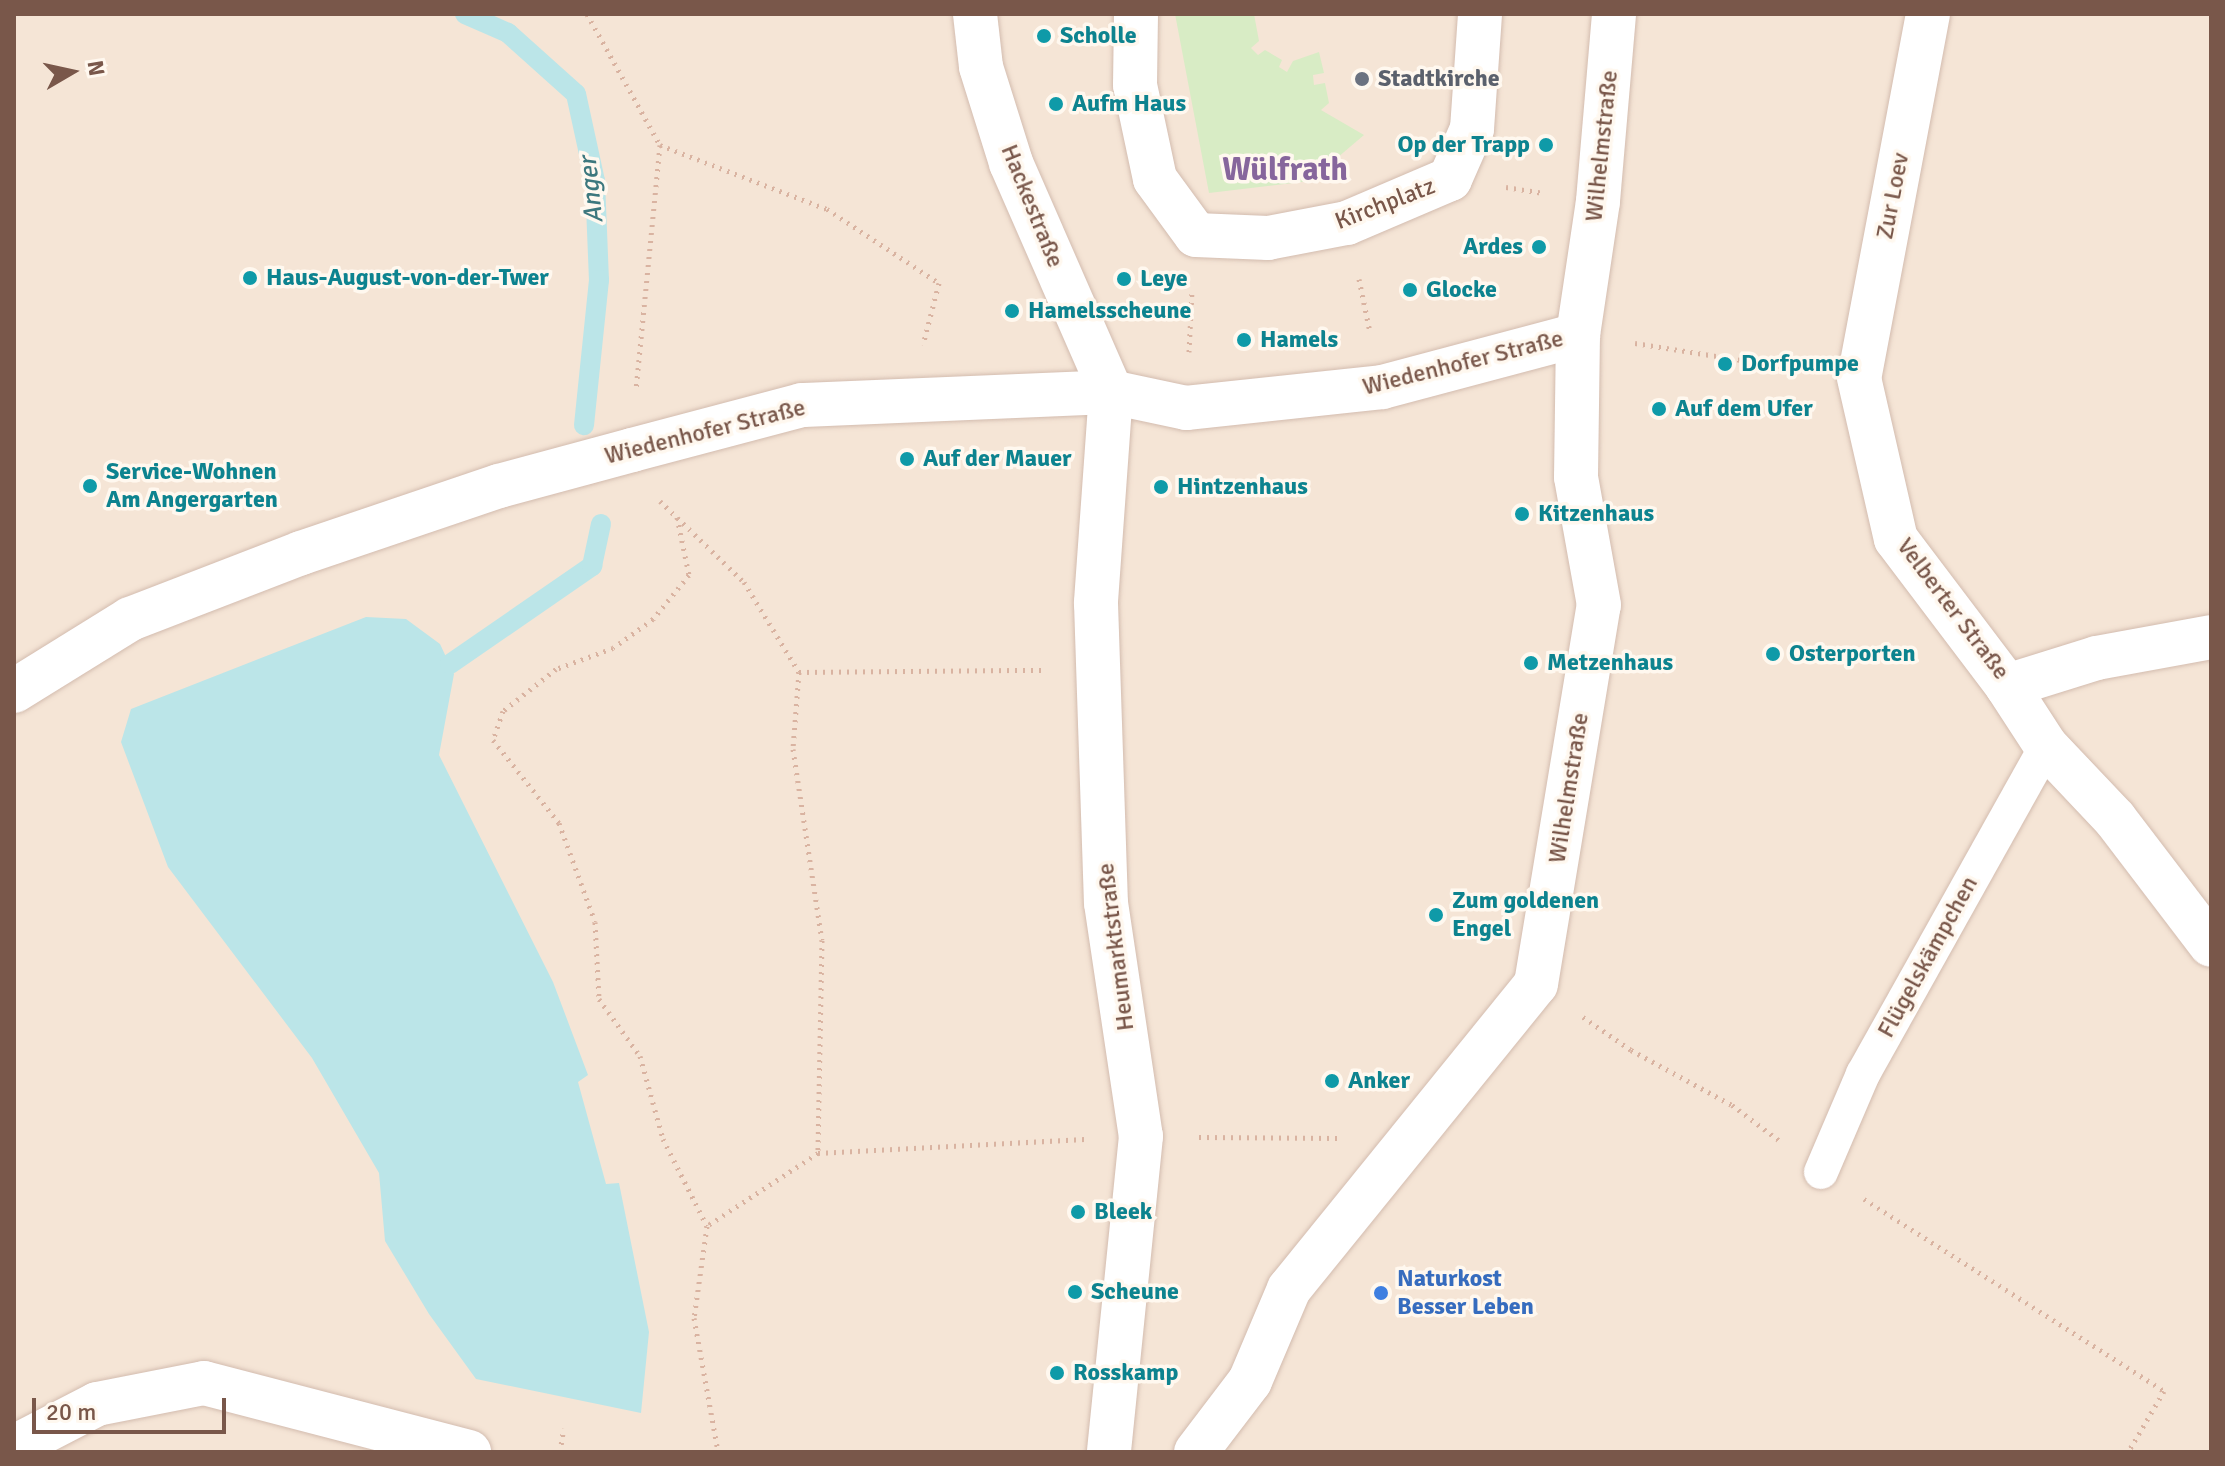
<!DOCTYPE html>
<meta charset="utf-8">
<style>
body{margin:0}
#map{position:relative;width:2225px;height:1466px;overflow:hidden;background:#fdf3e8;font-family:Signika,sans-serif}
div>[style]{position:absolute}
.residential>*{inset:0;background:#f5e5d6;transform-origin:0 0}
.green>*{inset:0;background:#d8ecc5}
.water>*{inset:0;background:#bbe5e8}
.stream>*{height:20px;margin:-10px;padding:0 10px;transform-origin:10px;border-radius:10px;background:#bbe5e8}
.path>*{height:5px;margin-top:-2.5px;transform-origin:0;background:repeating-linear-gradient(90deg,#d9b3a1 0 2px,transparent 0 8px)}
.roads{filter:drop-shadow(0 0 2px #d3bcaf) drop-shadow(0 0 2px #d3bcaf)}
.service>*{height:34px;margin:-17px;padding:0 17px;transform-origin:17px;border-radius:17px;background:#fff}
.pedestrian>*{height:44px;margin:-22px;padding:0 22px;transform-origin:22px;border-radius:22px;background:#fff}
.minor>*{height:44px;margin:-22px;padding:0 22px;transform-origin:22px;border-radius:22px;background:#fff}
.dots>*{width:22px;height:22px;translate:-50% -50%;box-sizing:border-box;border:4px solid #fff8ef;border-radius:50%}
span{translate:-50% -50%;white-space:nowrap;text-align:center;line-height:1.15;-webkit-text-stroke:7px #fff8ef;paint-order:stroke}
.culture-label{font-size:24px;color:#0d838f;font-weight:700}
.left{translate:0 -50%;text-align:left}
.right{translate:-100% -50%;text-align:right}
.worship-label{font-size:24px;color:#5b616d;font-weight:700}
.street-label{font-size:24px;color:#79574a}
.shop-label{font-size:24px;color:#366cbe;font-weight:700}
.water-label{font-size:26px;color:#3d787e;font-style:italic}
.district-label{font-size:32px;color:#86669c;font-weight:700}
.frame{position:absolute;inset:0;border:16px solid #79574a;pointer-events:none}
.north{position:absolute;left:32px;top:32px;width:80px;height:80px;-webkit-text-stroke:6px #fff8ef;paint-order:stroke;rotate:81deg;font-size:22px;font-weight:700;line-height:32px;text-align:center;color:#79574a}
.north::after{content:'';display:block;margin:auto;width:28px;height:36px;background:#79574a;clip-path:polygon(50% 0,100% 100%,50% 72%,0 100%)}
.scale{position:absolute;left:32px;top:1398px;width:194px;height:36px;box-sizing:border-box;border:4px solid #79574a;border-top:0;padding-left:10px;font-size:24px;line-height:28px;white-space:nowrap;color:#79574a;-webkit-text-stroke:6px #fff8ef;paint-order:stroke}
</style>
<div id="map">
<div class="residential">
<i style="left:14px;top:14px;width:2197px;height:1438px"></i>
</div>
<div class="green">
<i style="clip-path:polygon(1175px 14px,1254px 14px,1259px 41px,1251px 48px,1258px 55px,1265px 50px,1282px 60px,1279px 67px,1287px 72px,1293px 61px,1319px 52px,1324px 73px,1313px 75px,1314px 85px,1325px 83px,1329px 103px,1321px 110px,1364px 135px,1310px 181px,1209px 193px)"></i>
</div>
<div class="water">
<i style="clip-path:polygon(366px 617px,406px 619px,440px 644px,454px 674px,439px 755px,553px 982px,588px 1075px,578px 1082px,606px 1184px,619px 1183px,649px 1332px,641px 1413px,476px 1379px,429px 1314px,385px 1241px,379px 1173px,312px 1058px,168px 867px,121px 742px,131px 709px)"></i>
</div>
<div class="stream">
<i style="left:465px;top:14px;width:47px;rotate:23.8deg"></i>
<i style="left:508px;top:33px;width:91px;rotate:41.9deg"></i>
<i style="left:576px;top:94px;width:89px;rotate:77.7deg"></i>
<i style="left:595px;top:181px;width:99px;rotate:87.7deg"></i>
<i style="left:599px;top:280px;width:146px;rotate:95.9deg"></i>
<i style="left:450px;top:664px;width:173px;rotate:-34.6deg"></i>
<i style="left:592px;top:566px;width:43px;rotate:-77.9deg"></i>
</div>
<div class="path">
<i style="left:587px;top:14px;width:150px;rotate:60.9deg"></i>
<i style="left:660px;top:145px;width:246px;rotate:95.6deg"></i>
<i style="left:660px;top:145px;width:179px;rotate:21deg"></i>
<i style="left:827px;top:209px;width:134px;rotate:33.5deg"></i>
<i style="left:939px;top:283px;width:64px;rotate:104.5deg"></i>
<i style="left:1506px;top:187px;width:38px;rotate:9deg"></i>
<i style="left:1359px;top:279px;width:54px;rotate:78.3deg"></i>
<i style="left:1635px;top:343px;width:170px;rotate:9.1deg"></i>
<i style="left:1189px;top:352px;width:62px;rotate:-87.2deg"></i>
<i style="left:660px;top:501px;width:117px;rotate:44deg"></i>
<i style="left:744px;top:582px;width:105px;rotate:58.6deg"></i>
<i style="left:799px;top:672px;width:77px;rotate:94.5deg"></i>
<i style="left:793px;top:749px;width:193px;rotate:81.4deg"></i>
<i style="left:822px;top:940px;width:213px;rotate:91.1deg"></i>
<i style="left:818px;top:1153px;width:133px;rotate:146.7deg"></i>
<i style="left:707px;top:1226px;width:93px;rotate:98deg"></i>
<i style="left:694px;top:1318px;width:136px;rotate:79.8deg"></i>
<i style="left:677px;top:517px;width:59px;rotate:78.3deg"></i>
<i style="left:689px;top:575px;width:57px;rotate:129.3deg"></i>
<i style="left:653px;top:619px;width:49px;rotate:144.1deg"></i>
<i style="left:613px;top:648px;width:61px;rotate:159.8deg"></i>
<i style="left:556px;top:669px;width:68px;rotate:141.6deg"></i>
<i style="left:503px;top:711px;width:31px;rotate:109deg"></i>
<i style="left:493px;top:740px;width:106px;rotate:51.5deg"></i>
<i style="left:559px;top:823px;width:105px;rotate:70deg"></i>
<i style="left:595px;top:922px;width:77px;rotate:87deg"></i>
<i style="left:599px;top:999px;width:70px;rotate:54.3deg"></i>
<i style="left:640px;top:1056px;width:86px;rotate:74.5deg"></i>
<i style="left:663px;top:1139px;width:97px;rotate:63.2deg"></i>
<i style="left:799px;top:672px;width:242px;rotate:-0.5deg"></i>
<i style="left:1583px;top:1017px;width:58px;rotate:34.5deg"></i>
<i style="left:1631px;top:1050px;width:115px;rotate:28.6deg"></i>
<i style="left:1732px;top:1105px;width:60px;rotate:36.9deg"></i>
<i style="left:1199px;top:1137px;width:138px;rotate:0.4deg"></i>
<i style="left:818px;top:1153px;width:267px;rotate:-3deg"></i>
<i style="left:1864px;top:1199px;width:356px;rotate:32.6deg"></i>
<i style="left:2164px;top:1391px;width:71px;rotate:120.5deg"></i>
<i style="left:560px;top:1452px;width:24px;rotate:-81deg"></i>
</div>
<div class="roads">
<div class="service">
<i style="left:1821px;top:1172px;width:107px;rotate:-66.8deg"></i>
<i style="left:1863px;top:1074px;width:376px;rotate:-60.8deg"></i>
</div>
<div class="pedestrian">
<i style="left:975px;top:14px;width:53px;rotate:83.5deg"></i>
<i style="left:981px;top:67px;width:101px;rotate:72.6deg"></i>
<i style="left:1011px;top:163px;width:250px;rotate:66.4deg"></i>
<i style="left:1111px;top:392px;width:212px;rotate:94.1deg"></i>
<i style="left:1096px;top:603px;width:300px;rotate:88.1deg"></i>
<i style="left:1106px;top:903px;width:236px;rotate:81.5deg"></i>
<i style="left:1141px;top:1136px;width:318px;rotate:95.8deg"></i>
<i style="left:1136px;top:14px;width:71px;rotate:90.8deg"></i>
<i style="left:1135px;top:85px;width:96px;rotate:78deg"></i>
<i style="left:1155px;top:179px;width:69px;rotate:53.8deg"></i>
<i style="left:1196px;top:235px;width:72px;rotate:2.4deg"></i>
<i style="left:1268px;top:238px;width:80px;rotate:-10.8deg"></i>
<i style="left:1347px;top:223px;width:112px;rotate:-23.1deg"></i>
<i style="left:1450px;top:179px;width:55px;rotate:-66.3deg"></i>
<i style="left:1472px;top:129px;width:115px;rotate:-86deg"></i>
<i style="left:1111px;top:392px;width:77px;rotate:12deg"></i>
<i style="left:1186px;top:408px;width:197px;rotate:-6.1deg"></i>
<i style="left:1382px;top:387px;width:203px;rotate:-14.9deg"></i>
<i style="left:1196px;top:1452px;width:89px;rotate:-52.7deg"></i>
<i style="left:1250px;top:1381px;width:100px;rotate:-67deg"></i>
<i style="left:1289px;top:1289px;width:392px;rotate:-51deg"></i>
<i style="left:1536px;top:984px;width:384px;rotate:-80.6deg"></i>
<i style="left:1599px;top:605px;width:130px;rotate:-100.2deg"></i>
<i style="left:1576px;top:477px;width:142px;rotate:-89.2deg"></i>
<i style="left:1578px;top:335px;width:135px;rotate:-81.5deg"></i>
<i style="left:1598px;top:201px;width:188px;rotate:-85.1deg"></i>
</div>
<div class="minor">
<i style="left:1928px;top:14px;width:370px;rotate:100.7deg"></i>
<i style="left:1859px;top:378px;width:165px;rotate:77.1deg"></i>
<i style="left:1896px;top:539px;width:184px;rotate:52.9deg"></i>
<i style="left:2007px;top:686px;width:94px;rotate:-17.3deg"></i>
<i style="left:2097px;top:658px;width:116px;rotate:-10.4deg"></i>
<i style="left:2007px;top:686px;width:72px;rotate:57deg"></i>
<i style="left:2046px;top:746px;width:100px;rotate:46.6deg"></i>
<i style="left:2115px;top:819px;width:158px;rotate:52.7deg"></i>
<i style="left:14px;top:691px;width:137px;rotate:-31.8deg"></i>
<i style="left:130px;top:619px;width:183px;rotate:-21.1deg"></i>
<i style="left:301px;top:553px;width:209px;rotate:-18.7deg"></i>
<i style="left:499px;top:486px;width:138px;rotate:-15.1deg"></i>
<i style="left:632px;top:450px;width:176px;rotate:-14.8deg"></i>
<i style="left:802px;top:405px;width:309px;rotate:-2.4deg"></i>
<i style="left:14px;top:1447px;width:93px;rotate:-27.4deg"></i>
<i style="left:97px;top:1404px;width:109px;rotate:-11.1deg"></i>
<i style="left:204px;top:1383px;width:274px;rotate:14.6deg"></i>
</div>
</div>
<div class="dots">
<i style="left:1044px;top:36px;background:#0f9aa8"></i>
<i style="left:1362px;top:79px;background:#6b7280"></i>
<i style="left:1056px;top:104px;background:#0f9aa8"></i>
<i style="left:1546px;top:145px;background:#0f9aa8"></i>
<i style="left:1539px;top:247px;background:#0f9aa8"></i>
<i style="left:250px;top:278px;background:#0f9aa8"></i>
<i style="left:1124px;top:279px;background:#0f9aa8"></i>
<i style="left:1410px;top:290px;background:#0f9aa8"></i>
<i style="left:1012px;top:311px;background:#0f9aa8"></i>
<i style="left:1244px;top:340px;background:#0f9aa8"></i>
<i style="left:1725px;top:364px;background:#0f9aa8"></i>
<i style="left:1659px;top:409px;background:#0f9aa8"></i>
<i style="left:907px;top:459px;background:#0f9aa8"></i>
<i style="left:90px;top:486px;background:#0f9aa8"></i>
<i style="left:1161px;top:487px;background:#0f9aa8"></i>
<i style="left:1522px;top:514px;background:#0f9aa8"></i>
<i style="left:1773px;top:654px;background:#0f9aa8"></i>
<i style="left:1531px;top:663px;background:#0f9aa8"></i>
<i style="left:1436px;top:915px;background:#0f9aa8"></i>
<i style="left:1332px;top:1081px;background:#0f9aa8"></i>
<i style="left:1078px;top:1212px;background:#0f9aa8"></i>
<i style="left:1075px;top:1292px;background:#0f9aa8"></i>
<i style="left:1381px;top:1293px;background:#3f7fe0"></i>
<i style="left:1057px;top:1373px;background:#0f9aa8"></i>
</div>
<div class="culture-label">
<span class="left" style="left:1060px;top:36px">Scholle</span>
<span class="left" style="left:1072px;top:104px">Aufm Haus</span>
<span class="right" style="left:1530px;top:145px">Op der Trapp</span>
<span class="right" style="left:1523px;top:247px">Ardes</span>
<span class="left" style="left:266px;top:278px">Haus-August-von-der-Twer</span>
<span class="left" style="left:1140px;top:279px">Leye</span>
<span class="left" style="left:1426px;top:290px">Glocke</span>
<span class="left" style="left:1028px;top:311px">Hamelsscheune</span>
<span class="left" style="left:1260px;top:340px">Hamels</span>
<span class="left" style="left:1741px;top:364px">Dorfpumpe</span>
<span class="left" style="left:1675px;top:409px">Auf dem Ufer</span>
<span class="left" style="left:923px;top:459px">Auf der Mauer</span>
<span class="left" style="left:106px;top:486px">Service-Wohnen<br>Am Angergarten</span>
<span class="left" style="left:1177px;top:487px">Hintzenhaus</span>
<span class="left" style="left:1538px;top:514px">Kitzenhaus</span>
<span class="left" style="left:1789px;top:654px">Osterporten</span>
<span class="left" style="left:1547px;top:663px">Metzenhaus</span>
<span class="left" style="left:1452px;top:915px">Zum goldenen<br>Engel</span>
<span class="left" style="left:1348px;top:1081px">Anker</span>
<span class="left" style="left:1094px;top:1212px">Bleek</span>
<span class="left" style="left:1091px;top:1292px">Scheune</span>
<span class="left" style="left:1073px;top:1373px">Rosskamp</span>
</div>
<div class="worship-label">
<span class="left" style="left:1378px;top:79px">Stadtkirche</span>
</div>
<div class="street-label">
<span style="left:1602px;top:146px;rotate:-84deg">Wilhelmstraße</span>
<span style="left:1893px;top:196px;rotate:-79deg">Zur Loev</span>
<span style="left:1385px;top:204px;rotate:-21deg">Kirchplatz</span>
<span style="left:1032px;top:206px;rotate:68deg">Hackestraße</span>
<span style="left:1463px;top:363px;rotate:-14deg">Wiedenhofer Straße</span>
<span style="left:705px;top:432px;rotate:-14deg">Wiedenhofer Straße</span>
<span style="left:1953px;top:609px;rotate:53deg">Velberter Straße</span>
<span style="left:1569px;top:788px;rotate:-81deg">Wilhelmstraße</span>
<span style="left:1116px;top:947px;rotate:-97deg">Heumarktstraße</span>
<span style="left:1928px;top:957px;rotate:-61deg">Flügelskämpchen</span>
</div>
<div class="shop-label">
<span class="left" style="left:1397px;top:1293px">Naturkost<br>Besser Leben</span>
</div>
<div class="water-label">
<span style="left:592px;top:190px;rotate:-96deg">Anger</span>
</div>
<div class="district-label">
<span style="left:1285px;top:170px">Wülfrath</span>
</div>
<div class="frame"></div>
<div class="north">N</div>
<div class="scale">20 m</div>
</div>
